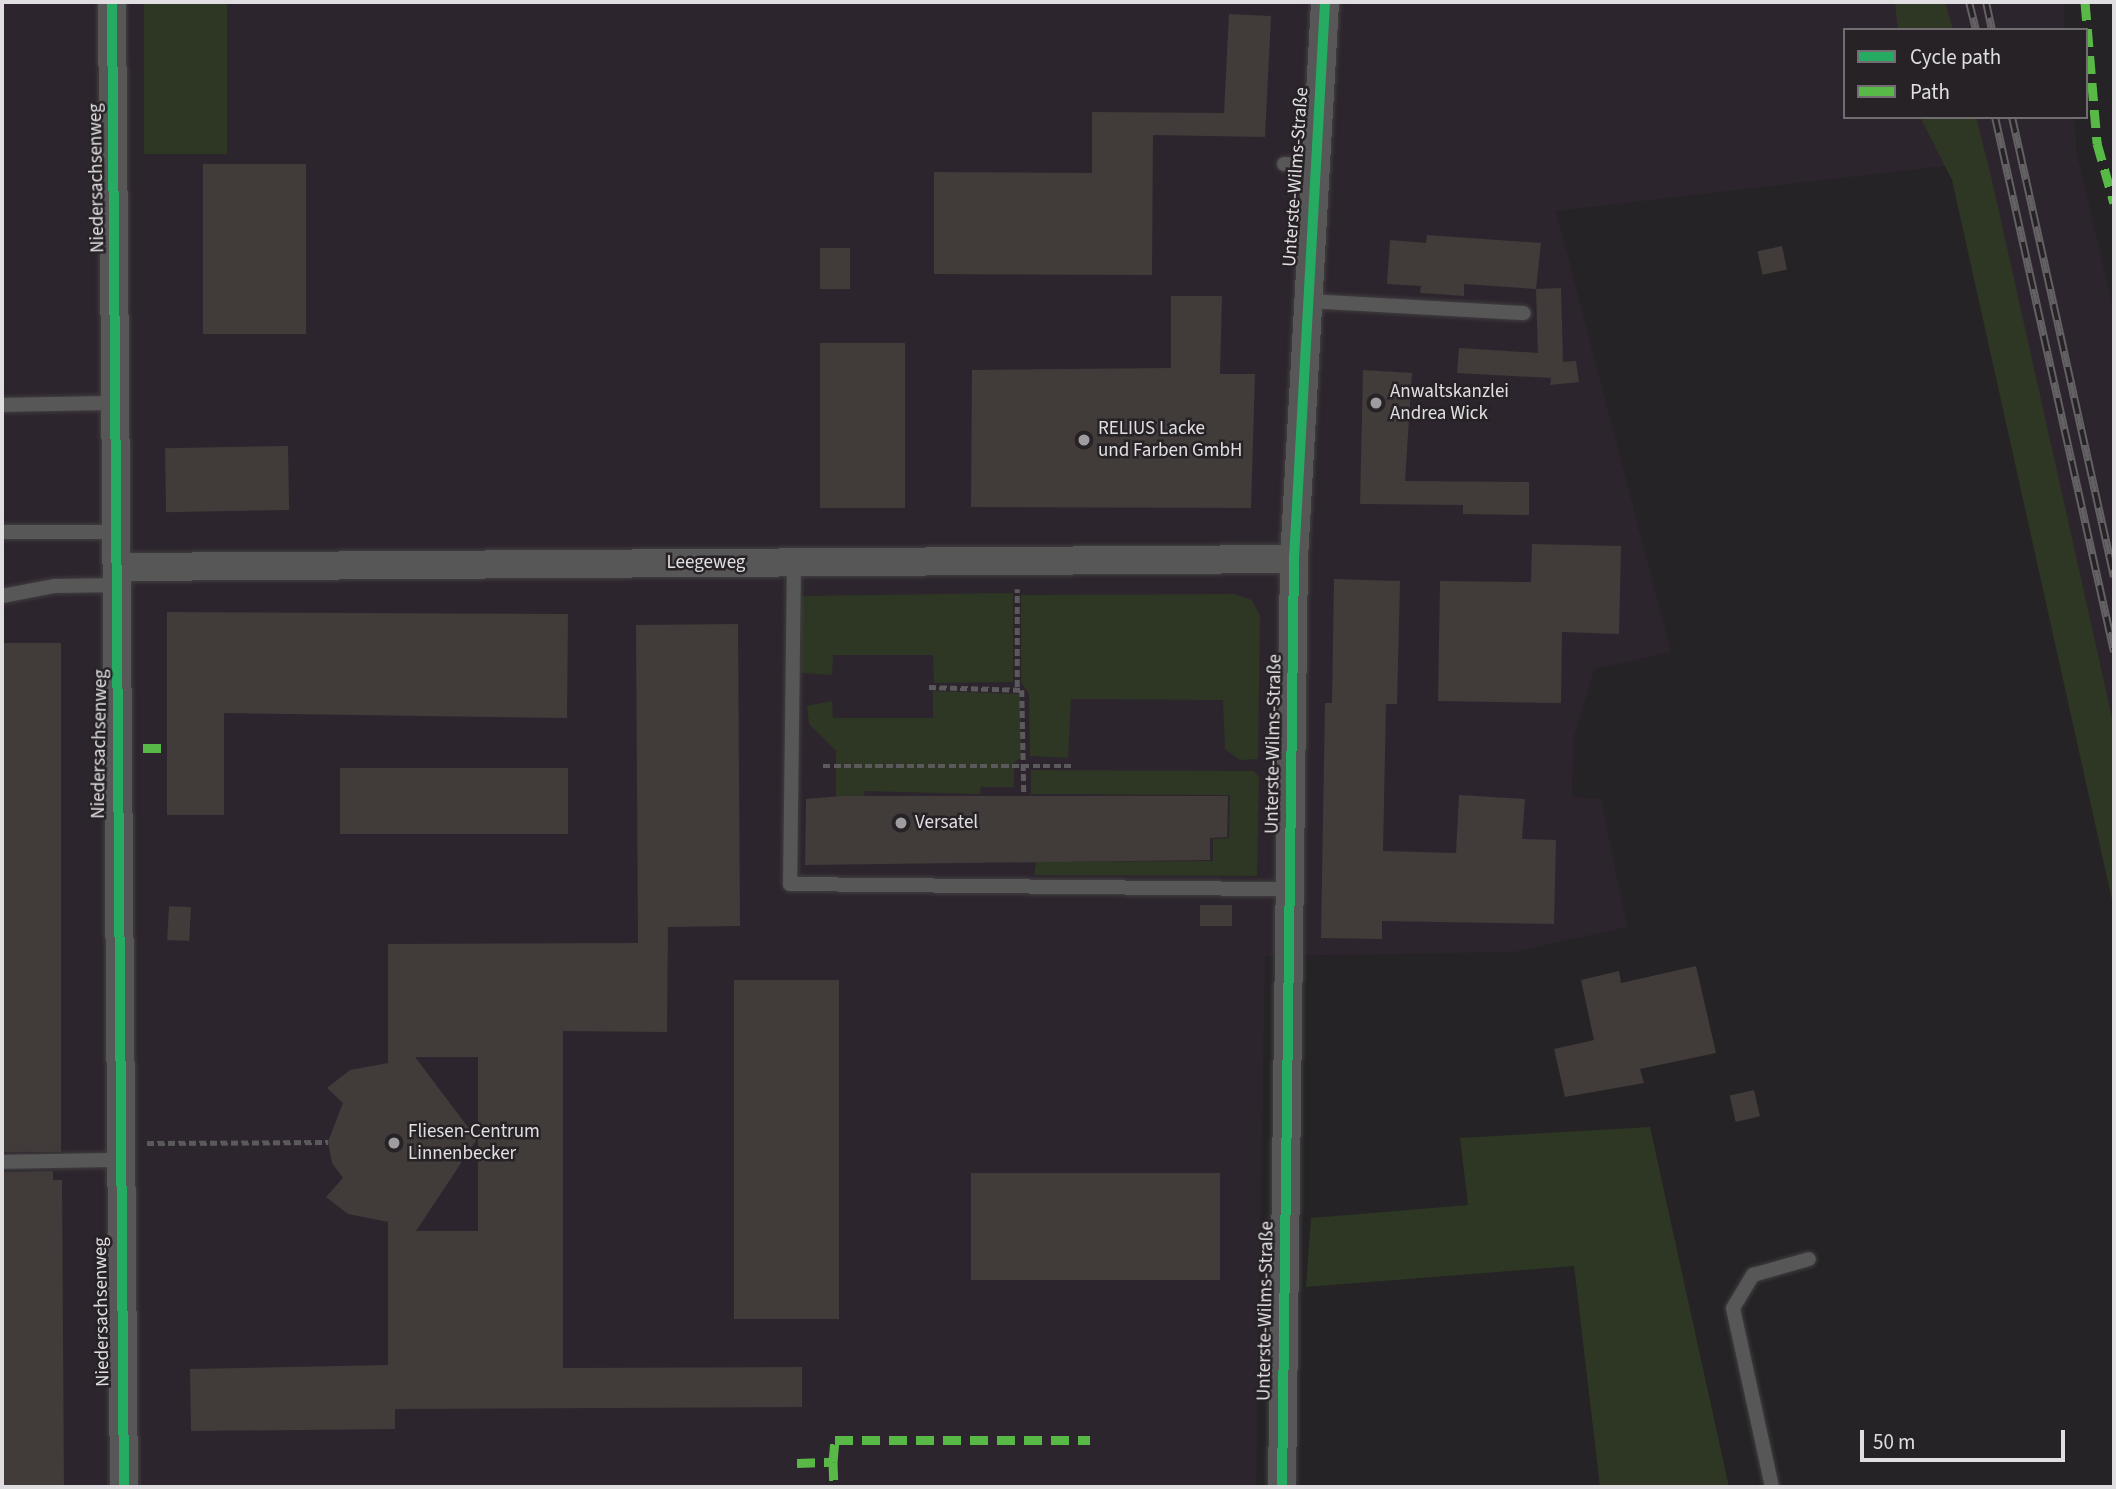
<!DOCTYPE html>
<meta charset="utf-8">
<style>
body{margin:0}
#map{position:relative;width:2116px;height:1489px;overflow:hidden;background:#252325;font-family:"Source Sans 3",sans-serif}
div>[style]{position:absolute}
.built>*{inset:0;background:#2d252d;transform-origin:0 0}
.green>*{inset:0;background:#2d3724;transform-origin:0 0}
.building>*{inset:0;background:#413b3a;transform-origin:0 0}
.path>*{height:4.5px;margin-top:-2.25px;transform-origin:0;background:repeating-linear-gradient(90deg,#5b595b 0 7px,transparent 0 10.5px)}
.roads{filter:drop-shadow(0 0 2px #403e40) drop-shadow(0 0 2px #403e40)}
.lane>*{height:14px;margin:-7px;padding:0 7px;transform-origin:7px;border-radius:7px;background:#585758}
.street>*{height:28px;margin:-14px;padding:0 14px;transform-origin:14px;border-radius:14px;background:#585758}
.rail>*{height:8px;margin-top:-4px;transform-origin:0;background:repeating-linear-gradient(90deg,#262226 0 16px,#636163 0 32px);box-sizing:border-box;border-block:2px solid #636163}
.quiet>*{height:9px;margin-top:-4.5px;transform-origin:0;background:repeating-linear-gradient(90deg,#58b947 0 18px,transparent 0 27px)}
.cycleway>*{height:10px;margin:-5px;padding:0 5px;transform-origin:5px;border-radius:5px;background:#26ab63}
.dots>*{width:19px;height:19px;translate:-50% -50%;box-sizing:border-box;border:4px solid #262226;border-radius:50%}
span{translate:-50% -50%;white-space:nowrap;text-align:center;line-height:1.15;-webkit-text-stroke:5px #262226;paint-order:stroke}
.street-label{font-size:19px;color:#e1dee1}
.poi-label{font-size:19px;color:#e1dee1}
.left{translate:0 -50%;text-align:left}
.frame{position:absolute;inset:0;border:4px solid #e1dee1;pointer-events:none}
.legend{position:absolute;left:1843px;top:28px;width:245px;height:91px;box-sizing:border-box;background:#262226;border:2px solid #716d71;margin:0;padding:9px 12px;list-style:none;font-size:21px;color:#e1dee1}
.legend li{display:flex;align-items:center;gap:14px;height:35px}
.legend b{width:35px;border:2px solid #716d71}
.scale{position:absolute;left:1860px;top:1430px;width:205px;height:32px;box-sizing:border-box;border:4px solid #e1dee1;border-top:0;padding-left:9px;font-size:21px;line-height:24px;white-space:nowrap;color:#e1dee1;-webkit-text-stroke:5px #262226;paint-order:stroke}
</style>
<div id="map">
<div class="built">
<i style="clip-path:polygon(2px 2px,1930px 2px,1936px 30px,1845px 30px,1845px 117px,1953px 117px,1962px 164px,1556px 211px,1671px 652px,1594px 669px,1574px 737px,1572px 797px,1601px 799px,1627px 927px,1514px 952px,1265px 956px,1256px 1487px,2px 1487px)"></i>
<i style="left:1945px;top:2px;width:119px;height:29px"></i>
<i style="clip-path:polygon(1976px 117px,2074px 117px,2077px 154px,2114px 312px,2114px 726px)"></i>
</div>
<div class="green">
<i style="left:144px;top:2px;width:83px;height:152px"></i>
<i style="clip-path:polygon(1895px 2px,1945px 2px,1953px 30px,1898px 30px)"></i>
<i style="clip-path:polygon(1920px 117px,1976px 117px,1991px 176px,2114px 726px,2114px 909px,1952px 180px)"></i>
<i style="clip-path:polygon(1013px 593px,1013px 682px,934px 683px,933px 655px,833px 655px,832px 675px,801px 673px,801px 596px)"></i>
<i style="clip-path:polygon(1234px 594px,1252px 600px,1260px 616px,1258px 759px,1240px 760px,1225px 749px,1223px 700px,1071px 699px,1068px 758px,1030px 756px,1029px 695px,1021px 682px,1021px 595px)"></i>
<i style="clip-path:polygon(933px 691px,1020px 694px,1021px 757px,1014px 763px,1014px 787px,981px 787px,980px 794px,865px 791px,864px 796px,836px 798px,836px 751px,809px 724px,807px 706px,832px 701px,833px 718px,933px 718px)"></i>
<i style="clip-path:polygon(1031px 770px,1254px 771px,1259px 777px,1257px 876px,1034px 875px,1036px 862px,1213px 861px,1213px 839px,1229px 838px,1230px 795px,1031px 794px)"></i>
<i style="clip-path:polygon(1650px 1127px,1729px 1487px,1600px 1487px,1574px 1266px,1306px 1287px,1311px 1218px,1468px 1205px,1460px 1138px)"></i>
</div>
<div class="building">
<i style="clip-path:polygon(1229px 14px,1271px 16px,1265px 137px,1153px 135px,1152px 275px,934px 274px,934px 172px,1092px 173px,1092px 112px,1224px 113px)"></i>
<i style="left:203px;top:164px;width:103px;height:170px"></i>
<i style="clip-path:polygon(1427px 235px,1541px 243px,1536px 289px,1464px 284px,1464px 296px,1420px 293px,1421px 286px,1387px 284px,1390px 240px,1426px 243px)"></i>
<i style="left:1782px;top:246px;width:24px;height:25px;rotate:78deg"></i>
<i style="left:820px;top:248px;width:30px;height:41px"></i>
<i style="clip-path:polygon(1561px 288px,1563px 362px,1576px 361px,1579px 382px,1550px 385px,1551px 378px,1457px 373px,1459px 348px,1538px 353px,1536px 289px)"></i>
<i style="clip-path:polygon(1171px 296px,1222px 296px,1220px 374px,1255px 374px,1251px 508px,971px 507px,972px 370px,1171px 368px)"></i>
<i style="left:820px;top:343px;width:85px;height:165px"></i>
<i style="clip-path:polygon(1363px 370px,1412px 373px,1405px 481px,1529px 482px,1529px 515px,1463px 514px,1463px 505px,1360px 504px)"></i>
<i style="left:288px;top:446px;width:64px;height:123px;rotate:89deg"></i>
<i style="clip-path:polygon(1532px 544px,1621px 546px,1619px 634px,1562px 632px,1561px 703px,1438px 701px,1440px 581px,1531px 582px)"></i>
<i style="clip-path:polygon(1334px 579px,1400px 581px,1397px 704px,1386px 704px,1383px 851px,1456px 853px,1459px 795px,1525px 799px,1522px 839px,1556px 840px,1554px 924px,1382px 921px,1382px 939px,1321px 938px,1325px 703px,1332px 703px)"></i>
<i style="clip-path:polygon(167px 612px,568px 614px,567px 718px,224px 713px,224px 815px,167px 815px)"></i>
<i style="clip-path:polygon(evenodd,738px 624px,740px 926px,668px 927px,667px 1032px,563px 1031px,563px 1368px,802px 1367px,802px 1407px,395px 1409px,395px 1429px,191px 1431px,190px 1369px,388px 1365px,388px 1222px,348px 1214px,326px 1197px,343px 1178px,332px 1163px,328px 1142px,343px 1103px,327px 1088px,350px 1070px,388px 1063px,388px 944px,638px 943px,636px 625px,738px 624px,415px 1057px,478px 1057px,478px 1231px,416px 1231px,477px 1139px,415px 1057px)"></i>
<i style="left:2px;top:643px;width:59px;height:509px"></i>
<i style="left:340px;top:768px;width:228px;height:66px"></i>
<i style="clip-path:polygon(842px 796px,1228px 796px,1227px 837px,1210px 838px,1210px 860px,805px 865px,806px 799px)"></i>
<i style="left:1200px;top:905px;width:32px;height:21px"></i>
<i style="left:169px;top:906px;width:22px;height:34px;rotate:3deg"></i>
<i style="clip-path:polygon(1696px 966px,1716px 1053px,1640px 1069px,1644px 1083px,1565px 1097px,1554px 1049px,1594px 1040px,1581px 980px,1619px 971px,1621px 983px)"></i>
<i style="left:734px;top:980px;width:105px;height:339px"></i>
<i style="left:1754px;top:1090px;width:27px;height:25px;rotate:77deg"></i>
<i style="clip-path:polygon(53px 1171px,53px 1180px,62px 1180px,64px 1487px,2px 1487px,2px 1172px)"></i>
<i style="left:1220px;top:1173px;width:107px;height:249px;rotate:90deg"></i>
</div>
<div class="path">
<i style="left:929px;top:687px;width:93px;rotate:1.8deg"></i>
<i style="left:1022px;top:690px;width:102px;rotate:88.9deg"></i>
<i style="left:1017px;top:687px;width:98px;rotate:-90deg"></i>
<i style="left:823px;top:766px;width:251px"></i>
<i style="left:147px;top:1143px;width:181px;rotate:-0.3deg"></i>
</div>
<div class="roads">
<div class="lane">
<i style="left:1284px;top:164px;width:30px;rotate:2deg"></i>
<i style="left:1306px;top:301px;width:218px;rotate:3.2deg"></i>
<i style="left:2px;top:405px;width:115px;rotate:-1deg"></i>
<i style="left:2px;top:532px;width:117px"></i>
<i style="left:794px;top:562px;width:322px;rotate:90.7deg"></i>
<i style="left:790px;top:884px;width:499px;rotate:0.6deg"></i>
<i style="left:2px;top:596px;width:54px;rotate:-10.7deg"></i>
<i style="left:55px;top:586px;width:64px;rotate:-0.9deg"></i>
<i style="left:2px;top:1162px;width:116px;rotate:-1deg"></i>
<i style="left:1772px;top:1487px;width:183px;rotate:-102.3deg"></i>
<i style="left:1733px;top:1308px;width:39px;rotate:-59deg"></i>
<i style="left:1753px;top:1275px;width:58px;rotate:-15.9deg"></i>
</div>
<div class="street">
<i style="left:112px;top:2px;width:1485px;rotate:89.54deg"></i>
<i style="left:119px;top:567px;width:1175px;rotate:-0.39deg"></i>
<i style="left:1282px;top:1487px;width:928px;rotate:-89.26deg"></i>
<i style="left:1294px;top:559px;width:558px;rotate:-86.81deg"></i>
</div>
</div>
<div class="rail">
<i style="left:1969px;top:2px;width:29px;rotate:76deg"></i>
<i style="left:1986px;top:2px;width:29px;rotate:78deg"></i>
<i style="left:1995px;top:117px;width:548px;rotate:77.46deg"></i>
<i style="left:2012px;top:117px;width:471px;rotate:77.5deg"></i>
</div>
<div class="quiet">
<i style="left:2085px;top:2px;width:142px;rotate:85.1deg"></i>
<i style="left:2097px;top:143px;width:62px;rotate:74.2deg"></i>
<i style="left:143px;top:748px;width:24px"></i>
<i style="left:833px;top:1462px;width:25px;rotate:88deg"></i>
<i style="left:797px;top:1463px;width:36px;rotate:-2deg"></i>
<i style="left:833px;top:1462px;width:22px;rotate:-85deg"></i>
<i style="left:835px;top:1440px;width:255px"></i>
</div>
<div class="cycleway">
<i style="left:112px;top:2px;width:1485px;rotate:89.54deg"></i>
<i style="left:1282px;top:1487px;width:928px;rotate:-89.26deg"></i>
<i style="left:1294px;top:559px;width:558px;rotate:-86.81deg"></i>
</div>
<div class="dots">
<i style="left:1376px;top:403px;background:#9f9d9f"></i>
<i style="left:1084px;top:440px;background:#9f9d9f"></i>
<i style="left:901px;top:823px;background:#9f9d9f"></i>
<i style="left:394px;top:1143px;background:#9f9d9f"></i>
</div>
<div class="street-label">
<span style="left:1296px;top:177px;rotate:-86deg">Unterste-Wilms-Straße</span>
<span style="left:97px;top:178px;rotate:-91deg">Niedersachsenweg</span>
<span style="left:706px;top:563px">Leegeweg</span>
<span style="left:100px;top:744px;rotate:-89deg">Niedersachsenweg</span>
<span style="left:1274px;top:744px;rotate:-89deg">Unterste-Wilms-Straße</span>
<span style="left:1266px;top:1311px;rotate:-89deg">Unterste-Wilms-Straße</span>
<span style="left:102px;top:1312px;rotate:-91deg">Niedersachsenweg</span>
</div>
<div class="poi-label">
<span class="left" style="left:1390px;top:403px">Anwaltskanzlei<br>Andrea Wick</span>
<span class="left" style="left:1098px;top:440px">RELIUS Lacke<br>und Farben GmbH</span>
<span class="left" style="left:915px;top:823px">Versatel</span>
<span class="left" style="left:408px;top:1143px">Fliesen-Centrum<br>Linnenbecker</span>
</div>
<div class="frame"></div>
<ul class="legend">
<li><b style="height:9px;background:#26ab63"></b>Cycle path</li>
<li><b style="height:9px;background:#58b947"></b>Path</li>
</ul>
<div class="scale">50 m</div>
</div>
